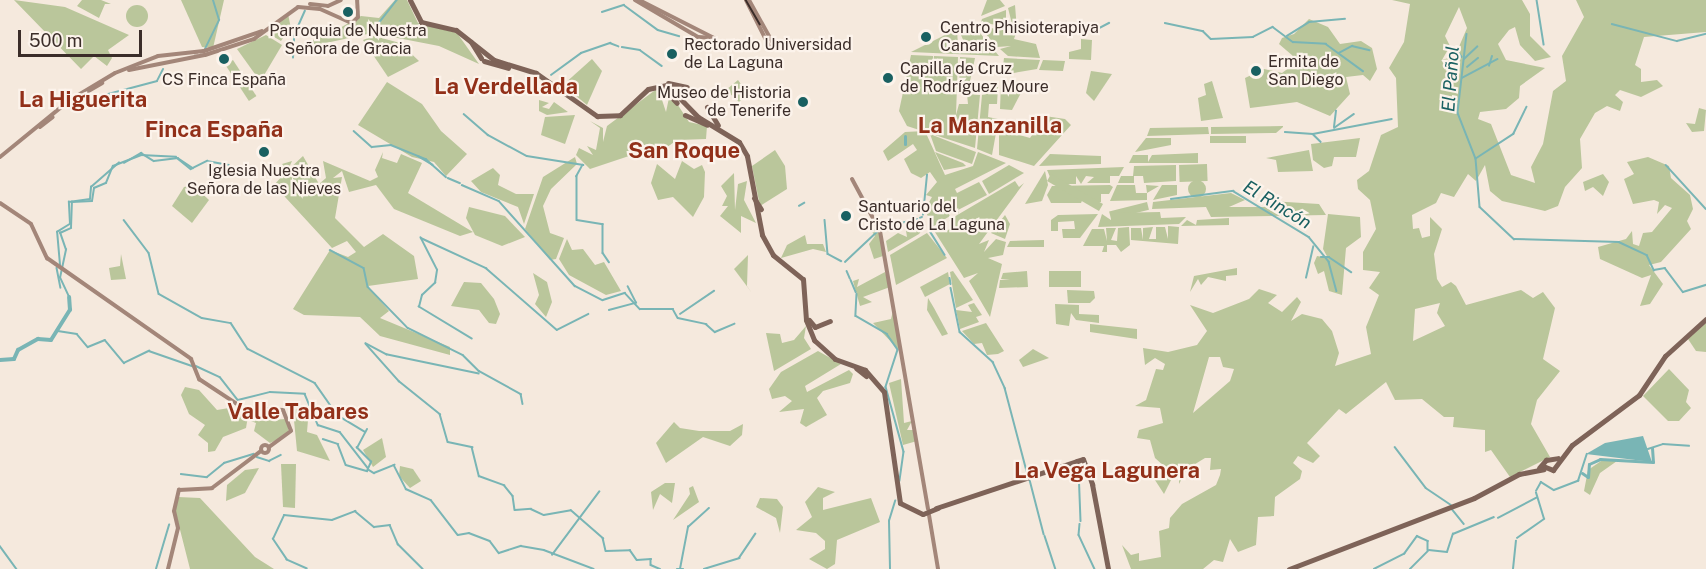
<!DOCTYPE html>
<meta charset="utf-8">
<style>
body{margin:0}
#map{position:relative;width:1706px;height:569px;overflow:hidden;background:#f5e9dd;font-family:"Public Sans",sans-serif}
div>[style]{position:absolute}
.green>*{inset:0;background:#bac69b;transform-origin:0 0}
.round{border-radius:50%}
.water>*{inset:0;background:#79b5b5}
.stream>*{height:1.5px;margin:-0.75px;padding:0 0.75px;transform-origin:0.75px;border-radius:0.75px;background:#79b5b5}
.canal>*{height:3px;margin:-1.5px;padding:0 1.5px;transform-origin:1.5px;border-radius:1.5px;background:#79b5b5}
.river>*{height:4px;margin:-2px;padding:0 2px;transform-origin:2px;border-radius:2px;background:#79b5b5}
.secondary-tunnel>*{height:4px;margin-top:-2px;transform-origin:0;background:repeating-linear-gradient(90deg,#d0c3b9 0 4px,transparent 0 6px)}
.secondary>*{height:4px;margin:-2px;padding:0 2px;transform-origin:2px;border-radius:2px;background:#a38679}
.secondary>.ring{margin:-2px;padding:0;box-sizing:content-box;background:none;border:4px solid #a38679;border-radius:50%}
.primary>*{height:5px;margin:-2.5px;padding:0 2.5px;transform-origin:2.5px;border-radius:2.5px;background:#7e6358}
.tram>*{height:1.5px;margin:-0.75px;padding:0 0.75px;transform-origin:0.75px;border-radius:0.75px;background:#3b2d29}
.dots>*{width:16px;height:16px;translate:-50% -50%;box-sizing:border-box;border:3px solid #fcf3eb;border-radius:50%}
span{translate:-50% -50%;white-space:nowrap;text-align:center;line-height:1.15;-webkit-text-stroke:4.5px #fcf3eb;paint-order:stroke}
.poi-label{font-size:16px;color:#3b2d29}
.left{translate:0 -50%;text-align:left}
.right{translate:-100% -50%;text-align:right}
.water-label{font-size:18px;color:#196061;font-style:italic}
.district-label{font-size:22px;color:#923019;font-weight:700}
.scale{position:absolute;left:18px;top:30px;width:124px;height:27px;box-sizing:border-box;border:3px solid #3b2d29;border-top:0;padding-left:8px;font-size:18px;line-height:21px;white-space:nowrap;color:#3b2d29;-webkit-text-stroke:4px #fcf3eb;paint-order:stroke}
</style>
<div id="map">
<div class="green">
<i style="clip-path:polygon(14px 0,65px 7px,129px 35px,108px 50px,112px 58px,107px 66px,94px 56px,81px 69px)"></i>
<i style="clip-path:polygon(82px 0,101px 0,111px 4px,105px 4px,99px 18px,77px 6px)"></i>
<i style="clip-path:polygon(181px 0,224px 0,213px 48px,202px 47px)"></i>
<i style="clip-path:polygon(395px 0,407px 0,418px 23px,457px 33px,479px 64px,439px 46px,372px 33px,303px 48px,301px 44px,312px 42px,320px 31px,324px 37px,361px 16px,379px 18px)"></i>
<i style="clip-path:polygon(987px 0,1000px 0,1005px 6px,981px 16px)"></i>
<i style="clip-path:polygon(evenodd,1392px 0,1522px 0,1530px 14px,1530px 36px,1551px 57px,1535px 61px,1520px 45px,1515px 27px,1509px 30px,1498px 44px,1506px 60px,1545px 68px,1520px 86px,1519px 98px,1506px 109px,1480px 112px,1478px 119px,1491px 124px,1511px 175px,1535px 183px,1531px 167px,1543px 144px,1553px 91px,1566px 81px,1562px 56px,1584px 17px,1576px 0,1706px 0,1706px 32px,1644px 37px,1635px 65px,1641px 69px,1641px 82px,1657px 80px,1663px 86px,1641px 97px,1620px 90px,1615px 95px,1623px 102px,1620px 111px,1607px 106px,1595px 113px,1580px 139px,1582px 168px,1565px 187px,1558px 206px,1545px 211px,1502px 201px,1490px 191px,1485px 165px,1476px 181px,1468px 174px,1454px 197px,1441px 193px,1436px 203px,1412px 215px,1413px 229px,1419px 228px,1422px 238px,1430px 236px,1430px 217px,1442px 229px,1434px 254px,1437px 279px,1442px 287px,1451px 282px,1456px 286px,1466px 305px,1521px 290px,1533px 298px,1543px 292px,1555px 308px,1543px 359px,1560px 371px,1537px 400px,1531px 424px,1550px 457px,1510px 477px,1491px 450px,1485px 452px,1485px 430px,1453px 427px,1454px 417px,1444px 417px,1422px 399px,1395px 400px,1386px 382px,1346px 414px,1339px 409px,1307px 443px,1320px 456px,1313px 463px,1298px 456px,1293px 463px,1302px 471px,1300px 479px,1275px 497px,1274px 516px,1258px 517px,1256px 545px,1238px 552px,1230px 539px,1223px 562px,1214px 560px,1203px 569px,1131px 569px,1122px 545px,1131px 555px,1139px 553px,1139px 561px,1161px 557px,1159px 531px,1169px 528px,1170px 518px,1182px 504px,1216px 485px,1220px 475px,1221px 469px,1210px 470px,1211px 458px,1205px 458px,1187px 469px,1179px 484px,1179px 464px,1164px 494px,1153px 477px,1165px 467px,1155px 458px,1150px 440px,1137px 438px,1139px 430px,1163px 423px,1160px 408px,1135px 406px,1146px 400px,1156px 369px,1163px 370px,1165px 364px,1155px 358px,1145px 365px,1143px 348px,1168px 352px,1197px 345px,1207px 331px,1190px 305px,1213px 313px,1249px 299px,1259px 289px,1277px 295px,1268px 303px,1282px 312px,1297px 297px,1301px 302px,1291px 321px,1302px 314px,1322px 319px,1332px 331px,1339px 353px,1335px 366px,1371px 354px,1366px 327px,1379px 295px,1369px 288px,1380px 272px,1363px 270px,1363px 252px,1376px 229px,1370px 200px,1358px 189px,1357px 180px,1369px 171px,1381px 135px,1398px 127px,1396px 78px,1389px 68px,1404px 42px,1410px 4px,1392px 0,1459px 7px,1467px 28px,1455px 56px,1442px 60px,1450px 46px,1445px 36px,1459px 7px,1392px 0,1440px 303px,1437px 313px,1445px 326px,1413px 341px,1415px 309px,1440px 303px,1392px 0,1209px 357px,1220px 357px,1223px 367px,1234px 369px,1230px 381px,1193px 413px,1209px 357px)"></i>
<i style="clip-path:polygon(1015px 5px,1017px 30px,1014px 39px,1036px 44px,1040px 58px,1008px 56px,1000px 49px,1011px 46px,997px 47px,979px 26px,1014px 32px,1008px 8px)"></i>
<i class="round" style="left:126px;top:5px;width:22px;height:22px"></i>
<i style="clip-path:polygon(1006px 10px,1006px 27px,981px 22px,982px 19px)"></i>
<i style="clip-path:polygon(288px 14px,293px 38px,289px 29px,282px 31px,286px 34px,281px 41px,269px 34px)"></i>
<i style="clip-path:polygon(1309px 19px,1328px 27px,1340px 44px,1361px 41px,1372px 48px,1377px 69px,1370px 81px,1363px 75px,1346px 77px,1350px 94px,1330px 116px,1297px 102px,1250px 108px,1245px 78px,1264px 69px,1282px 73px,1290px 67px,1293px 56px,1279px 44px,1282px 38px,1294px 34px)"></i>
<i style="clip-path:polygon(970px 21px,999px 56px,911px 52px,957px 29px,958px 46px,964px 42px,958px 28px)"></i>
<i style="clip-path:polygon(266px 35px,282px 45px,263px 77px,257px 77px,237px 49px)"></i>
<i style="clip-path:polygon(374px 36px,400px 43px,419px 61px,388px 77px,363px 40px)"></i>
<i style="clip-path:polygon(1081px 39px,1092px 40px,1091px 60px,1069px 59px,1069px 52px,1081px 49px)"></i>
<i style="clip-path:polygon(911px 55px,933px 56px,933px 66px,934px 56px,958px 57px,956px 115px,959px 104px,968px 104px,967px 94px,980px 95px,975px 148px,907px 126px,899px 111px)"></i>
<i style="clip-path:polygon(960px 57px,975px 58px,968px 90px,959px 90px)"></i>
<i style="clip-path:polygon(1004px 58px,1040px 60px,1037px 69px,1002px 75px)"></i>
<i style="clip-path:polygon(592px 59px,602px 71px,587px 105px,563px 85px)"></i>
<i style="left:233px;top:60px;width:43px;height:9px;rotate:57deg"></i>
<i style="clip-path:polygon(1043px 60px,1065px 61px,1063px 71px,1039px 70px)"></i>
<i style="clip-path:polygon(1091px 71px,1112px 74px,1094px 101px,1086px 93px)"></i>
<i style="clip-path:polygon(738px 80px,748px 94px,739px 102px,726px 90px)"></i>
<i style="clip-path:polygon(1212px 81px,1223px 118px,1201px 121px,1198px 98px,1206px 95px,1204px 84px)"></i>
<i style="clip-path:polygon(387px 82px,422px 104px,441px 131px,467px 154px,446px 176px,434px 162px,412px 157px,358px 125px)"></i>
<i style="clip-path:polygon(1001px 83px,1023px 89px,1012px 110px,1000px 109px)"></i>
<i style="clip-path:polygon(979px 87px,998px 87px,997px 104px,989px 104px,988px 117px,998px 119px,997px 126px,988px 125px,988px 131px,996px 133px,992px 155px,977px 149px,982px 95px,990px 93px)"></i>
<i style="clip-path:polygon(658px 88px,666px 112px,670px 93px,689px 122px,707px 126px,706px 139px,677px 140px,656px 155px,647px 150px,590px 169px,576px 155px,579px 148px,593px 155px,587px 146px,596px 150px,600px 128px,590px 121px,603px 128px,603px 142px,607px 126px)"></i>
<i style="clip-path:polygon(539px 100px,549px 103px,542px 107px,549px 109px,554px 102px,568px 112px,547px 115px,539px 111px)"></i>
<i style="clip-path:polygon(1699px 108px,1706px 110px,1704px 131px,1692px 132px,1686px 123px,1695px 124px)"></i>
<i style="clip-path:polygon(575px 115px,565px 144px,541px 135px,545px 117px)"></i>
<i style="clip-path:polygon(1045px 116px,1065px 119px,1071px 125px,1034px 166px,999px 155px,999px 129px,1030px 138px)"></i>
<i style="clip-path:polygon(1208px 127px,1209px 134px,1147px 136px,1150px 128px)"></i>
<i style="clip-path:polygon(1211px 127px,1283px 126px,1283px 127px,1276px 133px,1211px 134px)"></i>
<i style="clip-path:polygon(925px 131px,945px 175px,973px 166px,978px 152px,1006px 163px,955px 189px,957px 193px,979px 182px,987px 195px,958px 210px,959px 214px,1015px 181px,1019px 187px,1024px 183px,979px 244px,989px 240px,984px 252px,996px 239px,1006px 242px,1003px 255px,988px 258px,1002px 264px,990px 317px,969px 281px,978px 273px,964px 278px,933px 229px,942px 224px,947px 231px,953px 226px,949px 220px,959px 214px,949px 202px,944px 206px,950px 216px,932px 227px,925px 209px,932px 197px,926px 195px,937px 182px,930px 172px,921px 178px,911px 173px,904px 159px,917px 150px,913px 144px,888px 161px,883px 151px,905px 132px)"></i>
<i style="clip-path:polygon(930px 134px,976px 152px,972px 164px,936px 151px)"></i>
<i style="left:1246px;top:136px;width:7px;height:36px;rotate:90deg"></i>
<i style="clip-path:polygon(1146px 138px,1171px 138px,1171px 145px,1135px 152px)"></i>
<i style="clip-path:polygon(1360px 138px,1356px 157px,1334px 157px,1332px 166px,1324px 168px,1313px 160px,1311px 144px)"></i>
<i style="clip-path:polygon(775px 150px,785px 166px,787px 189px,760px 206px,752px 166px)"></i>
<i style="clip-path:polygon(1309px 150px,1313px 171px,1278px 172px,1276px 160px,1266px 158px)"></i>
<i style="clip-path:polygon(383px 152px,382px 158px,397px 163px,401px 154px,422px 163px,408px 193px,473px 232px,460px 236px,394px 209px,376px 185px,349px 192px,342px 171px,333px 178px,342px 177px,335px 218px,364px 247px,383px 234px,414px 256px,418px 279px,368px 286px,389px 311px,380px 318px,450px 347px,450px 355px,380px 336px,360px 317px,304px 315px,293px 309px,330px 250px,348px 257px,356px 252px,347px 241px,332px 248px,274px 185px,284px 174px,282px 164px,292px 161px,288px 170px,303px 156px,319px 184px,326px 178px,323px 161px,370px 181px,378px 177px,375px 170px)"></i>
<i style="clip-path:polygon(935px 152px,963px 163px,966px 166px,944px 170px)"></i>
<i style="clip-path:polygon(1198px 153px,1198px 163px,1129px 163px,1133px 155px,1148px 155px,1148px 162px,1152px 155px)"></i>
<i style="clip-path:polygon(1050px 154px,1101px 156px,1101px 164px,1039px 166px)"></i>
<i style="clip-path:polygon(575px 157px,577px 164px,551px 189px,543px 206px,550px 233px,564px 238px,556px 259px,550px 260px,525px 229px,543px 177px)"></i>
<i style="clip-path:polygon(1648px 157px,1669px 166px,1671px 178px,1690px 195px,1693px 209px,1687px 221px,1691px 229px,1661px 262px,1649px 265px,1663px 284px,1650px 304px,1640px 306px,1651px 275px,1642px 278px,1600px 259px,1598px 247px,1626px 239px,1632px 231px,1633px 244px,1639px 246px,1643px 233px,1652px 232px,1672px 208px,1665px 205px,1657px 214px,1659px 202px,1654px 200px,1633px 204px,1624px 179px,1634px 174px,1627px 162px)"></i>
<i style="clip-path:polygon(682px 161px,694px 169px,702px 165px,705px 172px,704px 197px,693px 217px,673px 197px,658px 200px,651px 183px,657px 164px,675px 179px)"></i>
<i style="clip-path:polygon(1009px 165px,1024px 173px,989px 194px,982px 181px)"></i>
<i style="left:1179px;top:165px;width:28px;height:17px;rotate:-2deg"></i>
<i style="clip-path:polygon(1134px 166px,1176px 165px,1176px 181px,1144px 183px,1143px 176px,1134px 176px,1134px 183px,1118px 183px,1121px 176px,1133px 176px)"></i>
<i style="clip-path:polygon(1124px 167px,1119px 176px,1110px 176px,1110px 183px,1087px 183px,1094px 177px,1086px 176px,1081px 184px,1076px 176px,1076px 184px,1053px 184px,1047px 170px)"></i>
<i style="clip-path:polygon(493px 168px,500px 175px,498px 185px,516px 194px,534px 194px,524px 224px,518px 207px,481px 192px,471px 181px)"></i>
<i style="clip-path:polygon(1045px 171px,1048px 185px,1042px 201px,1025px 204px)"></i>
<i style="clip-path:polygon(734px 173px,735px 210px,738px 184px,747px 181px,744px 200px,756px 223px,741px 216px,741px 233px,720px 216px,728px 206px,722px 206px,727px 196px,721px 186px)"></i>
<i style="clip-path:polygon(1603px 174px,1609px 182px,1603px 196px,1593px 187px,1585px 191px,1583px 182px)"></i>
<i class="round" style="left:1188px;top:180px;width:18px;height:18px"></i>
<i style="clip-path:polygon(193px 185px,209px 200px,192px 223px,172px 206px,184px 187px)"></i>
<i style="clip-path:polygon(1117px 185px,1135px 185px,1136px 193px,1147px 193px,1146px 185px,1159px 186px,1147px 193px,1147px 200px,1110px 201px)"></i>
<i style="clip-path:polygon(1162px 185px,1177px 185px,1177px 195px,1153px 200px)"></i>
<i style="clip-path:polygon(1052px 186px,1110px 185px,1113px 187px,1109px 194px,1101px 194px,1101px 202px,1086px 202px,1085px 194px,1081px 203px,1051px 203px,1047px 195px)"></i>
<i style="clip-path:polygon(1231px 193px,1245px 200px,1229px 207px,1264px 207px,1268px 201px,1319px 204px,1326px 215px,1211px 217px,1206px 207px,1152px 209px,1153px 202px)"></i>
<i style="left:1147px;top:202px;width:8px;height:39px;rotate:76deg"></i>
<i style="left:1103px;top:204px;width:8px;height:60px;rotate:120deg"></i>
<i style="clip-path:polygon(469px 207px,505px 216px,525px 237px,502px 246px,475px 235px,466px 218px)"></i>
<i style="clip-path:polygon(1160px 212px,1161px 218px,1186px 217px,1179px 224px,1098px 227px,1102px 214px,1111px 220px,1111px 213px)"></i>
<i style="clip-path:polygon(1098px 214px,1080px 238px,1063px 238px,1062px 229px,1075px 229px,1074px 221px,1058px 222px,1058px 231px,1051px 231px,1051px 220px,1058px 215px)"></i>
<i style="clip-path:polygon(1328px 214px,1360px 217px,1361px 237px,1346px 248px,1342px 295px,1329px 291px,1324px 271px,1318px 274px,1314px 263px,1317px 256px,1328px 258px,1323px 249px)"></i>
<i style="clip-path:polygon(1005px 215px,1010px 224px,1005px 239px,991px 233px)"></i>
<i style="clip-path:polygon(1229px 218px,1229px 225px,1181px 226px,1187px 220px,1196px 225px,1197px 220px)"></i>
<i style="clip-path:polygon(919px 220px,926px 225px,919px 234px,888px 252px,886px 241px,898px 233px,907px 237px,905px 224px)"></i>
<i style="clip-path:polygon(1168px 226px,1179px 227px,1178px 244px,1131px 240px,1131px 228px,1141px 228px,1143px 240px,1143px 228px,1153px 227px,1149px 239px,1156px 239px,1156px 227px,1165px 227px,1168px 239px)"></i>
<i style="clip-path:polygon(880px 228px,883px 256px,874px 259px,869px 244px,875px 236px,871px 230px)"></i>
<i style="clip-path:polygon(1106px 228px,1116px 228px,1111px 240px,1117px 241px,1118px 228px,1129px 227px,1130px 245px,1121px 252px,1116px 245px,1107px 245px,1107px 252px,1102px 252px,1104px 246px,1083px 246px,1092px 229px,1104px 229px,1107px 241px)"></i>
<i style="clip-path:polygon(927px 233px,947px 258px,896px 285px,890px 255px)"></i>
<i style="clip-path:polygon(805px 235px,807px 244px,823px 244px,826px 252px,813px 249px,781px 258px,787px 245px)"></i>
<i style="clip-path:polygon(567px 239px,572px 250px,583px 249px,595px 265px,604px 262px,621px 291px,606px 295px,569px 275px,559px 259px)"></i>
<i style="clip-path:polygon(1044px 240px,1044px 247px,1007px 247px,1010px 241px)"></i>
<i style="clip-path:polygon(121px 254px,126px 279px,111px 280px,109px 268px,120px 266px)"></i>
<i style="clip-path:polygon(748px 255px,747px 286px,752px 293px,734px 269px)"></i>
<i style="clip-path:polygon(1237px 268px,1237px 275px,1226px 276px,1226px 281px,1208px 277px,1201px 285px,1198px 279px,1190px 292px,1194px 276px)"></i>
<i style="clip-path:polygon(953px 271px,973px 300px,956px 308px,950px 272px)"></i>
<i style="clip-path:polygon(1027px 271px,1028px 287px,999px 288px,1000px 280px,1010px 280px,1001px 279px,1003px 273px)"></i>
<i style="left:1049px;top:271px;width:32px;height:16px"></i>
<i style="clip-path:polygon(885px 272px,890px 287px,863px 297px,872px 302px,860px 306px,853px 281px,859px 279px,857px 287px)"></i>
<i style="clip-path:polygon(948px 272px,950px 284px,925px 297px,920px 287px)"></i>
<i style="clip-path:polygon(533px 273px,547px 282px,552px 302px,546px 317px,535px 304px,539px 295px)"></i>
<i style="clip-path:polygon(464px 282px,481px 283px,494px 299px,500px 314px,496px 324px,489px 323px,479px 310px,451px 306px)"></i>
<i style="clip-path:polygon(1067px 290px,1094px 291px,1095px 298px,1090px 303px,1068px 303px)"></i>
<i style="clip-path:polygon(928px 298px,934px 308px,948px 334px,942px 336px,927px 310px)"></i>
<i style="clip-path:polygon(974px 303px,982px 315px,976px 317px,979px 322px,960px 329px,956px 310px,972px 312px,968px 305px)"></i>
<i style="clip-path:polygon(1055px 304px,1079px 305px,1079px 314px,1099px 315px,1099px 323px,1076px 320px,1071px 313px,1069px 326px,1056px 324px)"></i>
<i style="clip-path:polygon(893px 311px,901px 348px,898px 349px,873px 323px,891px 319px)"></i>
<i style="clip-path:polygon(986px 323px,1004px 351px,998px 354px,987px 355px,982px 343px,974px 344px,962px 331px)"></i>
<i style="clip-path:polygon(1706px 323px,1706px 352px,1696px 351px,1688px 339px)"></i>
<i style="clip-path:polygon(1090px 324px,1137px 329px,1137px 339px,1090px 332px)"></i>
<i style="clip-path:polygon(806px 326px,804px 338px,811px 349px,774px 371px,766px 333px,780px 334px,782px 343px,794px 340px)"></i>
<i style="clip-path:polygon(1033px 349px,1049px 358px,1023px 367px,1019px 360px)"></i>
<i style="clip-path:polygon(818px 351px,841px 364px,805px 386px,807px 392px,849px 370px,853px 374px,850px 383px,823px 391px,817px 398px,827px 415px,806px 427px,800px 423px,804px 409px,779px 412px,792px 401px,785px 396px,772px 399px,769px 389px,781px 372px)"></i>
<i style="clip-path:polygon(1669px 369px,1689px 390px,1686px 402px,1691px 408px,1679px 421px,1668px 421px,1643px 396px)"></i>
<i style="clip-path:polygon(901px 379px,904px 423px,912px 421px,907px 430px,914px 430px,917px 441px,903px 445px,889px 383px)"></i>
<i style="clip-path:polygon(185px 387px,199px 390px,217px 410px,229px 408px,248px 416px,246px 428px,223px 437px,215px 451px,208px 452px,208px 443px,198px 435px,205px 425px,189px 414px,181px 395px)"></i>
<i style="clip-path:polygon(299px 409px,308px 420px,307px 432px,317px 435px,330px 461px,297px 451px,293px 410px)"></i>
<i style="clip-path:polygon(287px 419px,289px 434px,270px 443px,254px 431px,256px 423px,251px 421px)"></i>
<i style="clip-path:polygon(674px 422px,680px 428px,699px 431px,730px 431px,743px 424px,742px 435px,730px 446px,703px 437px,666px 463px,656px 443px)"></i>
<i style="clip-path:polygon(382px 438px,386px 457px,373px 467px,363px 450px)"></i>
<i style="clip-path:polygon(1604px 459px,1617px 461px,1600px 473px,1590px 495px,1584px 491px,1588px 470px)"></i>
<i style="clip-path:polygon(281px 464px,296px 464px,295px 508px,283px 507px)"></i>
<i style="clip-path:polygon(400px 466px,413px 469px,421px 481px,410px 488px,399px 476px)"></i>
<i style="clip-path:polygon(259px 468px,245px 493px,226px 501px,227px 485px,245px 470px)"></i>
<i style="clip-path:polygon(665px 483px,675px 483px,672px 503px,660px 494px,653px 510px,651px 492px)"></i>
<i style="clip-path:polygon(693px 486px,699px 502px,673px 520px,690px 494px,689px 488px)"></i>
<i style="clip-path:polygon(818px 487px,835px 492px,823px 498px,823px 510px,871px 498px,880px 522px,837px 540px,835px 564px,827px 569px,809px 559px,825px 549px,825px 541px,816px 533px,796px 530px,812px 517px,805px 502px)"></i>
<i style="clip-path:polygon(178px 497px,200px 498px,255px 557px,274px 569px,190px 569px,175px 510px)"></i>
<i style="clip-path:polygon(760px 498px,777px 499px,783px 507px,780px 533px,776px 518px,756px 507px)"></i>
</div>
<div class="water">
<i style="clip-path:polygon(1643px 436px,1652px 462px,1586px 454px,1605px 443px)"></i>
</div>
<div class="stream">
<i style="left:1537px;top:0;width:45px;rotate:81deg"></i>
<i style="left:602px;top:12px;width:23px;rotate:-18deg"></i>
<i style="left:624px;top:5px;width:42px;rotate:36.3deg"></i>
<i style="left:658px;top:30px;width:22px;rotate:16deg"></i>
<i style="left:1165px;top:23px;width:39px;rotate:12deg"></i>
<i style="left:1203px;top:31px;width:11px;rotate:45deg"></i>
<i style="left:1211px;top:39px;width:42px;rotate:-2.7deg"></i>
<i style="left:1253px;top:37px;width:22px;rotate:-27deg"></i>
<i style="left:1273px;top:27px;width:25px;rotate:37deg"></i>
<i style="left:1293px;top:42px;width:33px;rotate:3deg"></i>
<i style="left:1326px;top:44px;width:46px;rotate:36.1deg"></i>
<i style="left:378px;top:24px;width:31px;rotate:-52deg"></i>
<i style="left:1612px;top:24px;width:67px;rotate:14.7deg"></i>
<i style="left:1677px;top:41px;width:30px;rotate:-14deg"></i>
<i style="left:1094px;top:31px;width:17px;rotate:-28deg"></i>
<i style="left:295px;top:33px;width:24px;rotate:-66deg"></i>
<i style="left:1467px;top:34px;width:80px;rotate:96.5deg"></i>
<i style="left:1458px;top:113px;width:49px;rotate:68.6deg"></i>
<i style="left:1287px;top:36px;width:26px;rotate:-32deg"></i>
<i style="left:1309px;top:22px;width:36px;rotate:-5deg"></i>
<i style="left:622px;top:47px;width:18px;rotate:9deg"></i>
<i style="left:640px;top:50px;width:27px;rotate:36deg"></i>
<i style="left:1455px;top:48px;width:11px;rotate:52deg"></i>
<i style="left:205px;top:49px;width:32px;rotate:-64deg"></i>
<i style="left:219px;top:20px;width:21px;rotate:-107deg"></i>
<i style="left:1339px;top:53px;width:15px;rotate:-28deg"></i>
<i style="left:1352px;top:46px;width:18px;rotate:13deg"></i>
<i style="left:293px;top:58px;width:22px;rotate:-87deg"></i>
<i style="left:1464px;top:59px;width:18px;rotate:-43deg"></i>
<i style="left:1489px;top:66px;width:10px;rotate:-73deg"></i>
<i style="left:1467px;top:67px;width:14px;rotate:-39deg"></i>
<i style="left:551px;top:75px;width:37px;rotate:-36deg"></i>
<i style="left:581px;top:53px;width:31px;rotate:-19deg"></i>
<i style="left:610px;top:43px;width:9px;rotate:21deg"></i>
<i style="left:1462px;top:78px;width:40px;rotate:-28deg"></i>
<i style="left:97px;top:97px;width:62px;rotate:-14.9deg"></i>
<i style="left:157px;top:81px;width:13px;rotate:-63deg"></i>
<i style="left:84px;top:106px;width:6px;rotate:-39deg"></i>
<i style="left:1527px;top:107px;width:30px;rotate:116deg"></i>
<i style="left:1514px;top:134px;width:45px;rotate:146.7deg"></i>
<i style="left:1476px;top:159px;width:48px;rotate:85.2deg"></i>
<i style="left:1480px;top:207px;width:47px;rotate:43.3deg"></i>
<i style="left:1514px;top:239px;width:105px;rotate:1.6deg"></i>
<i style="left:1619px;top:242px;width:31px;rotate:25deg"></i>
<i style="left:1647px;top:255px;width:17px;rotate:65deg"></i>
<i style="left:1654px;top:270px;width:11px;rotate:-10deg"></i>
<i style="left:1665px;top:268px;width:30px;rotate:53deg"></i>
<i style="left:1683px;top:292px;width:24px;rotate:-17deg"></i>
<i style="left:464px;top:114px;width:32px;rotate:41deg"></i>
<i style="left:488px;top:135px;width:44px;rotate:28.3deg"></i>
<i style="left:527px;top:156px;width:57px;rotate:9.1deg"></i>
<i style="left:583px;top:165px;width:13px;rotate:119deg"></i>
<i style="left:577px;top:176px;width:44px;rotate:90deg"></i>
<i style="left:577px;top:220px;width:26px;rotate:9deg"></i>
<i style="left:603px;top:224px;width:29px;rotate:90deg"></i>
<i style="left:603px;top:253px;width:11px;rotate:56deg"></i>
<i style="left:1334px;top:127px;width:16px;rotate:-83deg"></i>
<i style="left:1334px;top:128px;width:24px;rotate:-35deg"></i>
<i style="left:354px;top:131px;width:24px;rotate:42deg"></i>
<i style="left:372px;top:147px;width:19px;rotate:-6deg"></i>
<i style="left:391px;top:145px;width:38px;rotate:22deg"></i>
<i style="left:426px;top:159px;width:27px;rotate:42deg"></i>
<i style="left:1285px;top:132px;width:28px;rotate:4deg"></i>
<i style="left:1313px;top:134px;width:80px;rotate:-10.8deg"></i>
<i style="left:1313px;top:134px;width:11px;rotate:45deg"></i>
<i style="left:418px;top:156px;width:17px;rotate:31deg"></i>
<i style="left:124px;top:163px;width:20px;rotate:-30deg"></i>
<i style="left:141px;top:153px;width:15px;rotate:32deg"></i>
<i style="left:154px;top:161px;width:24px;rotate:-7deg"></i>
<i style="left:178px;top:158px;width:18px;rotate:34deg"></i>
<i style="left:1666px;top:165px;width:59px;rotate:47.7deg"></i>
<i style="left:448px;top:178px;width:13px;rotate:23deg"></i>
<i style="left:462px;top:185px;width:40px;rotate:23.4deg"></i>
<i style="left:499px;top:201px;width:114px;rotate:48.2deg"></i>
<i style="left:575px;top:286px;width:31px;rotate:27deg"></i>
<i style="left:603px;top:300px;width:23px;rotate:-18deg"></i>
<i style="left:625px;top:293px;width:22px;rotate:47deg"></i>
<i style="left:640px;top:309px;width:33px"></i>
<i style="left:673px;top:309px;width:10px;rotate:61deg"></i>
<i style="left:678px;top:318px;width:29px;rotate:12deg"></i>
<i style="left:706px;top:324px;width:12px;rotate:42deg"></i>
<i style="left:715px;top:332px;width:21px;rotate:-23deg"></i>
<i style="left:1171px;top:199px;width:63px;rotate:-7.4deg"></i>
<i style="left:1233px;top:191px;width:89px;rotate:31.2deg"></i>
<i style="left:1309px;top:237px;width:32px;rotate:51deg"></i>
<i style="left:1329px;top:262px;width:30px;rotate:75deg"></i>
<i style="left:799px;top:206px;width:6px;rotate:-31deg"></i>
<i style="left:923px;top:215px;width:40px;rotate:-84.3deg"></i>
<i style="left:920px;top:218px;width:2px;rotate:-27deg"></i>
<i style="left:124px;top:220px;width:41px;rotate:52.9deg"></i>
<i style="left:149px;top:253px;width:42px;rotate:76.3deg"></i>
<i style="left:159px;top:294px;width:49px;rotate:29.2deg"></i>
<i style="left:202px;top:318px;width:29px;rotate:10deg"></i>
<i style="left:231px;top:323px;width:31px;rotate:57deg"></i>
<i style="left:248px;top:349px;width:75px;rotate:26.9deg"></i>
<i style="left:315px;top:383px;width:39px;rotate:55deg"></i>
<i style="left:337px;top:415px;width:33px;rotate:31deg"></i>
<i style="left:825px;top:220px;width:34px;rotate:85deg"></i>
<i style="left:828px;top:254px;width:15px;rotate:28deg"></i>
<i style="left:881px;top:228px;width:37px;rotate:-14deg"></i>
<i style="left:930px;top:231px;width:28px;rotate:58deg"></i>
<i style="left:330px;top:250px;width:38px;rotate:28deg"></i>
<i style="left:364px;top:268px;width:19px;rotate:78deg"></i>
<i style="left:368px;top:287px;width:57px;rotate:45.7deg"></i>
<i style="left:408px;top:328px;width:61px;rotate:26.1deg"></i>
<i style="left:463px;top:355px;width:23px;rotate:45deg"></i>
<i style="left:479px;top:371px;width:48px;rotate:28.7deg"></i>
<i style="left:521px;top:394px;width:10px;rotate:79deg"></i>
<i style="left:1321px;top:257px;width:8px"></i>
<i style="left:1329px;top:257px;width:27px;rotate:34deg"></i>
<i style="left:845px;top:262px;width:45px;rotate:-43.2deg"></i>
<i style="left:60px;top:265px;width:33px;rotate:-95deg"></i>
<i style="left:57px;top:232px;width:15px;rotate:-32deg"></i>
<i style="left:70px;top:224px;width:22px;rotate:-93deg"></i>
<i style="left:69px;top:202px;width:21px;rotate:-8deg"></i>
<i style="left:90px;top:199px;width:12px;rotate:-85deg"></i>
<i style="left:91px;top:187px;width:37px;rotate:-41deg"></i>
<i style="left:57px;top:268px;width:20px;rotate:79deg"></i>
<i style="left:847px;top:271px;width:8px;rotate:67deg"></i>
<i style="left:950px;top:278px;width:6px;rotate:81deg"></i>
<i style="left:1306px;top:278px;width:32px;rotate:-77deg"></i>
<i style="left:851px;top:280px;width:13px;rotate:67deg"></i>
<i style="left:951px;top:288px;width:45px;rotate:78.4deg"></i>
<i style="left:960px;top:332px;width:45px;rotate:42.3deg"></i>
<i style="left:993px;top:362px;width:29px;rotate:65deg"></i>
<i style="left:1005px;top:388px;width:86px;rotate:75.2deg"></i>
<i style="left:857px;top:294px;width:22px;rotate:93deg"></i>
<i style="left:856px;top:316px;width:36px;rotate:30deg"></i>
<i style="left:887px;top:334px;width:19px;rotate:55deg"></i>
<i style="left:898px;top:350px;width:39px;rotate:108deg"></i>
<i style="left:886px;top:387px;width:67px;rotate:74.5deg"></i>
<i style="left:904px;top:452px;width:29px;rotate:98deg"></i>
<i style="left:69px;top:297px;width:21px;rotate:-115deg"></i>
<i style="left:60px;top:278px;width:29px;rotate:-78deg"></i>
<i style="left:66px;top:250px;width:18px;rotate:-109deg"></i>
<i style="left:60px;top:233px;width:12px;rotate:-24deg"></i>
<i style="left:71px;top:228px;width:26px;rotate:-88deg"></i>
<i style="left:72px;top:202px;width:20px;rotate:-3deg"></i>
<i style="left:92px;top:201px;width:13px;rotate:-81deg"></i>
<i style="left:94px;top:188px;width:13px;rotate:-23deg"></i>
<i style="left:106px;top:183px;width:18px;rotate:-68deg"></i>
<i style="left:113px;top:166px;width:30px;rotate:-21deg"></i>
<i style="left:141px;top:155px;width:35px;rotate:3deg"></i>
<i style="left:176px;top:157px;width:19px;rotate:39deg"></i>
<i style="left:191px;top:169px;width:18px;rotate:-27deg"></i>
<i style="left:207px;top:161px;width:22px;rotate:10deg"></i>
<i style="left:609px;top:310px;width:28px;rotate:-15deg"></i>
<i style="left:636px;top:303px;width:18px;rotate:-117deg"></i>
<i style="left:680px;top:314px;width:41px;rotate:-34.1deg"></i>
<i style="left:58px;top:331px;width:19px;rotate:9deg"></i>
<i style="left:77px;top:334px;width:17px;rotate:50deg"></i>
<i style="left:88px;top:347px;width:18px;rotate:-22deg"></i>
<i style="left:105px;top:340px;width:30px;rotate:50deg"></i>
<i style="left:124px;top:363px;width:28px;rotate:-26deg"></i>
<i style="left:149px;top:351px;width:46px;rotate:19.2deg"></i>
<i style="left:472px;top:339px;width:62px;rotate:-148.9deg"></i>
<i style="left:419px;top:307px;width:12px;rotate:-76deg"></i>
<i style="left:422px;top:295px;width:18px;rotate:-43deg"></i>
<i style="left:435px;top:283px;width:13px;rotate:-81deg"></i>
<i style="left:437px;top:270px;width:36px;rotate:-117deg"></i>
<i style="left:421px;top:238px;width:72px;rotate:24.8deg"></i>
<i style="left:486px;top:268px;width:94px;rotate:41.1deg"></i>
<i style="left:557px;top:330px;width:35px;rotate:-27deg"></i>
<i style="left:196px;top:366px;width:26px;rotate:25deg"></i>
<i style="left:220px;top:377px;width:29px;rotate:52deg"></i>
<i style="left:238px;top:400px;width:33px;rotate:-14deg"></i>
<i style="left:270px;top:392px;width:35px;rotate:3deg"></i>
<i style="left:305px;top:394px;width:34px;rotate:67deg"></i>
<i style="left:318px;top:425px;width:23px;rotate:18deg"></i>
<i style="left:340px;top:432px;width:46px;rotate:52.1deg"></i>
<i style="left:479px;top:374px;width:94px;rotate:-168.3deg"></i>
<i style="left:387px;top:355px;width:24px;rotate:-152deg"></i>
<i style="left:366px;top:344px;width:50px;rotate:48.3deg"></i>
<i style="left:399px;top:381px;width:53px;rotate:38.8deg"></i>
<i style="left:440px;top:414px;width:29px;rotate:74deg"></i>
<i style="left:448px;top:442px;width:25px;rotate:12deg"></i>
<i style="left:472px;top:447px;width:30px;rotate:76deg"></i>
<i style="left:479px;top:476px;width:27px;rotate:20deg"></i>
<i style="left:504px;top:485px;width:14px;rotate:51deg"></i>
<i style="left:513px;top:496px;width:14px;rotate:82deg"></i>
<i style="left:515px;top:510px;width:16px;rotate:-4deg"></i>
<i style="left:531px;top:509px;width:14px;rotate:25deg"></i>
<i style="left:544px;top:515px;width:27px;rotate:-10deg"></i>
<i style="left:571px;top:510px;width:43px;rotate:41.2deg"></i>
<i style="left:603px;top:538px;width:13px;rotate:77deg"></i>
<i style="left:606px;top:551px;width:24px;rotate:-2deg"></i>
<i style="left:630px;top:550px;width:12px;rotate:55deg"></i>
<i style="left:637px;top:560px;width:14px;rotate:-4deg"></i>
<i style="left:651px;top:559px;width:6px;rotate:90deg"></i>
<i style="left:651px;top:565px;width:10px;rotate:24deg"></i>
<i style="left:323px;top:439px;width:16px;rotate:18deg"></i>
<i style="left:338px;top:444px;width:22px;rotate:69deg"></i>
<i style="left:346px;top:465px;width:22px;rotate:16deg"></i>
<i style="left:367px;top:471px;width:10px;rotate:-66deg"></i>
<i style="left:371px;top:462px;width:20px;rotate:-135deg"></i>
<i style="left:357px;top:448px;width:21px;rotate:-62deg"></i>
<i style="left:1395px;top:447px;width:51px;rotate:52.9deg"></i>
<i style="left:1426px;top:488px;width:30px;rotate:34deg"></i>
<i style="left:1648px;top:449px;width:16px;rotate:-18deg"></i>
<i style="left:1663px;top:444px;width:26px;rotate:4deg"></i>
<i style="left:257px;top:457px;width:13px;rotate:18deg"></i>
<i style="left:269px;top:461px;width:13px;rotate:-27deg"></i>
<i style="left:1079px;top:469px;width:52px;rotate:87.8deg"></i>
<i style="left:369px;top:470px;width:6px;rotate:31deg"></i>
<i style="left:374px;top:473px;width:22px;rotate:-22deg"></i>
<i style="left:394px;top:465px;width:27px;rotate:63deg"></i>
<i style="left:406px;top:489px;width:27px;rotate:24deg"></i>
<i style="left:431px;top:500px;width:44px;rotate:52.4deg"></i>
<i style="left:458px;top:535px;width:11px;rotate:-10deg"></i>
<i style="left:469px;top:533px;width:22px;rotate:21deg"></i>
<i style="left:490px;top:541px;width:15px;rotate:53deg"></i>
<i style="left:499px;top:553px;width:23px;rotate:-18deg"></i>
<i style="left:521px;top:546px;width:23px;rotate:10deg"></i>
<i style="left:544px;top:550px;width:53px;rotate:20.8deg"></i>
<i style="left:181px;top:474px;width:26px;rotate:7deg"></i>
<i style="left:207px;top:477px;width:22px;rotate:-39deg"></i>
<i style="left:224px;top:463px;width:31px;rotate:-17deg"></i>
<i style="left:1030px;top:480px;width:56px;rotate:75.5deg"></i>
<i style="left:1536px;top:491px;width:10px;rotate:-61deg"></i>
<i style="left:1541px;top:482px;width:15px;rotate:32deg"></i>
<i style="left:1554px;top:490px;width:26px;rotate:-21deg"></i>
<i style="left:1578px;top:481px;width:28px;rotate:-72deg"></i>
<i style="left:1452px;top:509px;width:19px;rotate:51deg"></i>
<i style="left:1498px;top:518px;width:43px;rotate:-27.8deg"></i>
<i style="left:1080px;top:524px;width:11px;rotate:95deg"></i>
<i style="left:1079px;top:535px;width:38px;rotate:65deg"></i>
<i style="left:1045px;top:536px;width:35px;rotate:72deg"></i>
<i style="left:1517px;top:538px;width:33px;rotate:-35deg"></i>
<i style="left:1544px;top:519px;width:27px;rotate:-107deg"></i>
<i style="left:0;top:546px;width:29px;rotate:54deg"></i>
<i style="left:1429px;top:550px;width:18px;rotate:6deg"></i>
<i style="left:1447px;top:552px;width:19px;rotate:-72deg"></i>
<i style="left:1453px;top:534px;width:44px;rotate:-22.5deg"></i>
<i style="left:552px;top:555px;width:79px;rotate:-53.3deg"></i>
<i style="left:156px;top:569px;width:46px;rotate:-73.5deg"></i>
<i style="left:307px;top:569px;width:22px;rotate:-156deg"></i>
<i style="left:287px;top:560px;width:25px;rotate:-124deg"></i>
<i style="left:273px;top:539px;width:26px;rotate:-65deg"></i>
<i style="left:284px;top:515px;width:48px;rotate:5.9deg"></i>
<i style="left:332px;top:520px;width:25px;rotate:-21deg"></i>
<i style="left:355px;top:511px;width:25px;rotate:40deg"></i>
<i style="left:374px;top:527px;width:16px;rotate:-7deg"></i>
<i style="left:390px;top:525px;width:21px;rotate:67deg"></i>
<i style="left:398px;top:544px;width:35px;rotate:45deg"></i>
<i style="left:677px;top:569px;width:6px"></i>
<i style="left:680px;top:569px;width:43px;rotate:-79.2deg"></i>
<i style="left:688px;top:527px;width:28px;rotate:-42deg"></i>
<i style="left:704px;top:569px;width:37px;rotate:-17deg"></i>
<i style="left:739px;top:558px;width:29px;rotate:-56deg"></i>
<i style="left:890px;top:569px;width:48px;rotate:-91.2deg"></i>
<i style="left:889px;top:521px;width:21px;rotate:-73deg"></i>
<i style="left:1374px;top:569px;width:34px;rotate:-27deg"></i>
<i style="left:1404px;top:554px;width:22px;rotate:-54deg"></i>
<i style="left:1417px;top:536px;width:12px;rotate:24deg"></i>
<i style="left:1428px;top:541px;width:9px;rotate:90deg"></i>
<i style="left:1410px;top:569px;width:25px;rotate:-45deg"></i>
<i style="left:1513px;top:569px;width:28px;rotate:-84deg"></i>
</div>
<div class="canal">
<i style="left:905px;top:136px;width:8px;rotate:90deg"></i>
<i style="left:1582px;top:473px;width:7px;rotate:34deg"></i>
<i style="left:1588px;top:477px;width:13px;rotate:-86deg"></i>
<i style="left:1589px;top:464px;width:12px;rotate:-24deg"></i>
<i style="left:1600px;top:459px;width:53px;rotate:3.2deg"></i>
<i style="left:1653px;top:462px;width:14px;rotate:-94deg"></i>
</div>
<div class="river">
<i style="left:0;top:360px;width:14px;rotate:-4deg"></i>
<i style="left:14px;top:359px;width:10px;rotate:-66deg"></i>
<i style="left:18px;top:350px;width:23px;rotate:-29deg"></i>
<i style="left:38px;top:339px;width:13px;rotate:4deg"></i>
<i style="left:51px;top:340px;width:36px;rotate:-58deg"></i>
<i style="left:70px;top:310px;width:13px;rotate:-94deg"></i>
</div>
<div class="secondary-tunnel">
<i style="left:194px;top:54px;width:13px;rotate:-4deg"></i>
</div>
<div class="secondary">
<i style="left:635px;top:0;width:73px;rotate:30.4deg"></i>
<i style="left:698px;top:37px;width:16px;rotate:4deg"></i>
<i style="left:714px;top:38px;width:84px;rotate:-153.1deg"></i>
<i style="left:746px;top:0;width:54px;rotate:63.4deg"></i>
<i style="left:749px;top:0;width:54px;rotate:61deg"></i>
<i style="left:310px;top:4px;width:18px;rotate:6deg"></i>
<i style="left:328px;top:6px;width:14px;rotate:-25deg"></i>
<i style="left:204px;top:51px;width:61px;rotate:-19deg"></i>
<i style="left:205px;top:55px;width:52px;rotate:-18.1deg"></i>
<i style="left:254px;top:39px;width:54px;rotate:-36deg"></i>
<i style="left:298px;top:7px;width:22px;rotate:5deg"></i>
<i style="left:320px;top:9px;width:35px;rotate:24deg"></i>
<i style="left:352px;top:23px;width:8px;rotate:-45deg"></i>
<i style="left:358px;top:17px;width:17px;rotate:-93deg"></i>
<i style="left:129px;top:70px;width:77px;rotate:-11.2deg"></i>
<i style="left:85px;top:93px;width:20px;rotate:-30deg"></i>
<i style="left:40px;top:127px;width:16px;rotate:-38deg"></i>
<i style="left:0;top:157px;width:90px;rotate:-39.2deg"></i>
<i style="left:70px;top:100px;width:52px;rotate:-31deg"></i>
<i style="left:115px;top:73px;width:46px;rotate:-21.6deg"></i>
<i style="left:158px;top:56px;width:46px;rotate:-6.2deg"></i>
<i style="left:852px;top:179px;width:59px;rotate:61.7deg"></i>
<i style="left:880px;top:231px;width:282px;rotate:80.2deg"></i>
<i style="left:0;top:203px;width:37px;rotate:34deg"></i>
<i style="left:31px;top:224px;width:38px;rotate:65deg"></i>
<i style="left:47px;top:258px;width:176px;rotate:35deg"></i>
<i style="left:191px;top:359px;width:22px;rotate:68deg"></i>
<i style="left:199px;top:379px;width:53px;rotate:33.4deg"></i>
<i style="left:243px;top:408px;width:40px;rotate:2.9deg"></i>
<i style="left:283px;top:410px;width:22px;rotate:69deg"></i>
<i style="left:291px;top:431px;width:27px;rotate:144deg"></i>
<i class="ring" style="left:261px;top:445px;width:4px;height:4px"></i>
<i style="left:929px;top:515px;width:55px;rotate:80.5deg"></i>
<i style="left:168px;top:569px;width:42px;rotate:-76.3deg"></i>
<i style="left:178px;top:528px;width:17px;rotate:-103deg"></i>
<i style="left:174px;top:511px;width:22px;rotate:-77deg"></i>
<i style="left:179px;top:490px;width:33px;rotate:-3deg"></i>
<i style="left:212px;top:488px;width:61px;rotate:-37.1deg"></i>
</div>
<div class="primary">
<i style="left:410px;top:0;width:25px;rotate:63deg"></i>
<i style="left:421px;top:22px;width:36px;rotate:13deg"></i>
<i style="left:456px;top:30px;width:48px;rotate:38.3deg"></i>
<i style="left:494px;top:60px;width:44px;rotate:17.2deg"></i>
<i style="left:536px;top:73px;width:75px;rotate:35.2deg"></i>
<i style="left:597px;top:116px;width:23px;rotate:-2deg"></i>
<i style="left:620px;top:115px;width:38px;rotate:-43deg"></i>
<i style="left:648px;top:89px;width:19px;rotate:-12deg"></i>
<i style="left:667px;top:85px;width:45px;rotate:45.9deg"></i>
<i style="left:698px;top:117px;width:48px;rotate:31.4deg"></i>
<i style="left:739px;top:142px;width:16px;rotate:60deg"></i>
<i style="left:747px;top:156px;width:80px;rotate:79.2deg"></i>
<i style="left:762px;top:235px;width:23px;rotate:61deg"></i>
<i style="left:773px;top:255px;width:38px;rotate:39deg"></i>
<i style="left:803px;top:279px;width:41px;rotate:85.8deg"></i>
<i style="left:806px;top:320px;width:22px;rotate:68deg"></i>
<i style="left:814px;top:340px;width:28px;rotate:42deg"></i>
<i style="left:835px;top:359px;width:32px;rotate:20deg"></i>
<i style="left:865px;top:370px;width:29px;rotate:49deg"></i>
<i style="left:884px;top:392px;width:112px;rotate:81.8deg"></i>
<i style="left:900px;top:503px;width:25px;rotate:26deg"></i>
<i style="left:923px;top:514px;width:16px;rotate:-22deg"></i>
<i style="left:471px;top:42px;width:19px;rotate:58deg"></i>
<i style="left:484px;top:61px;width:25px;rotate:16deg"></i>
<i style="left:668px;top:83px;width:19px;rotate:12deg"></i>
<i style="left:661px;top:86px;width:23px;rotate:47deg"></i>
<i style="left:707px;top:107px;width:21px;rotate:59deg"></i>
<i style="left:685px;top:115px;width:24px;rotate:24deg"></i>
<i style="left:754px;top:198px;width:13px;rotate:58deg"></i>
<i style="left:809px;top:320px;width:9px;rotate:49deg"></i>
<i style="left:815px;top:327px;width:16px;rotate:-22deg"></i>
<i style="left:856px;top:368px;width:13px;rotate:39deg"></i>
<i style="left:1077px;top:461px;width:6px;rotate:-18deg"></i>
<i style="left:1083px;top:459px;width:27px;rotate:70deg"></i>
<i style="left:1092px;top:484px;width:86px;rotate:79.3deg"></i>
<i style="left:1543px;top:466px;width:11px;rotate:22deg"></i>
<i style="left:1553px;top:470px;width:31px;rotate:-53deg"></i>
<i style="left:1572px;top:445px;width:84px;rotate:-36.7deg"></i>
<i style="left:1639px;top:395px;width:47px;rotate:-56.3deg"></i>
<i style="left:1665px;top:356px;width:55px;rotate:-42.1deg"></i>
<i style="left:1539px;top:468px;width:11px;rotate:-49deg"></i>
<i style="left:1546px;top:460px;width:12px;rotate:-9deg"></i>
<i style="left:936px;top:508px;width:149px;rotate:-18.4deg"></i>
<i style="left:1289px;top:569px;width:198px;rotate:-21deg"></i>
<i style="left:1474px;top:498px;width:51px;rotate:-28.1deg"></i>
<i style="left:1519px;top:474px;width:25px;rotate:-11deg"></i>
</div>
<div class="tram">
<i style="left:746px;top:0;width:28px;rotate:60deg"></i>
</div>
<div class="dots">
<i style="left:348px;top:12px;background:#196061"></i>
<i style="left:926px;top:37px;background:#196061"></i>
<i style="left:672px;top:54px;background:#196061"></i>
<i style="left:224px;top:59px;background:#196061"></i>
<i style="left:1256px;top:71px;background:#196061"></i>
<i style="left:888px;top:78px;background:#196061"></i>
<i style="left:803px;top:102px;background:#196061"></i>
<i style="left:264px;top:152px;background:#196061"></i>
<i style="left:846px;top:216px;background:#196061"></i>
</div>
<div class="poi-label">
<span class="left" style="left:940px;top:37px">Centro Phisioterapiya<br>Canaris</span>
<span style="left:348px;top:40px">Parroquia de Nuestra<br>Señora de Gracia</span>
<span class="left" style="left:684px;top:54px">Rectorado Universidad<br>de La Laguna</span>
<span class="left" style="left:1268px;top:71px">Ermita de<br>San Diego</span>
<span class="left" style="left:900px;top:78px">Capilla de Cruz<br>de Rodríguez Moure</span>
<span style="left:224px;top:80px">CS Finca España</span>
<span class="right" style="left:791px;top:102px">Museo de Historia<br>de Tenerife</span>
<span style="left:264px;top:180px">Iglesia Nuestra<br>Señora de las Nieves</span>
<span class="left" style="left:858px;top:216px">Santuario del<br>Cristo de La Laguna</span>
</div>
<div class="water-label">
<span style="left:1451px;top:79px;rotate:-86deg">El Pañol</span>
<span style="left:1277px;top:205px;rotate:31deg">El Rincón</span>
</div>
<div class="district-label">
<span style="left:506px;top:87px">La Verdellada</span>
<span style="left:83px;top:100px">La Higuerita</span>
<span style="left:990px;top:126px">La Manzanilla</span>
<span style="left:214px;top:130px">Finca España</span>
<span style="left:684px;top:151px">San Roque</span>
<span style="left:298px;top:412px">Valle Tabares</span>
<span style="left:1107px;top:471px">La Vega Lagunera</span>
</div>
<div class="scale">500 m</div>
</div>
